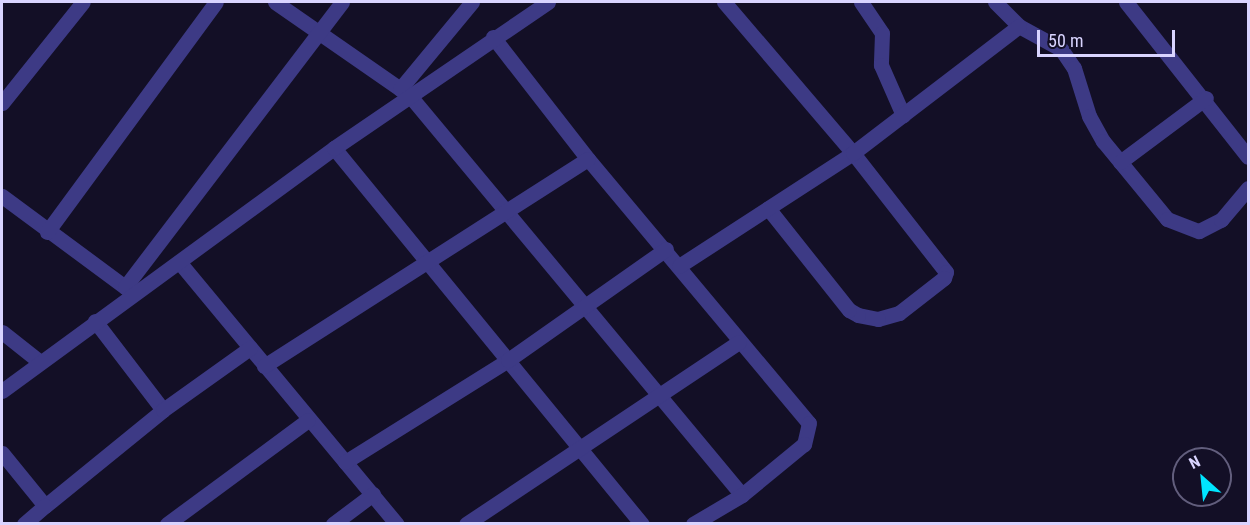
<!DOCTYPE html>
<style>
body{margin:0}
#map{position:relative;width:1250px;height:525px;overflow:hidden;background:#130f26;font-family:"Roboto Condensed",sans-serif}
div>[style]{position:absolute}
.street>*{height:15px;margin:-7.5px;padding:0 7.5px;transform-origin:7.5px;border-radius:7.5px;background:#3d3a85}
span{translate:-50% -50%;white-space:nowrap;text-align:center;line-height:1.15;-webkit-text-stroke:4.5px #130f26;paint-order:stroke}
.frame{position:absolute;inset:0;border:3px solid #d9d4ff;pointer-events:none}
.north{position:absolute;left:1172px;top:447px;width:60px;height:60px;box-sizing:border-box;background:#130f26;border:2px solid #625e7d;border-radius:50%;rotate:333deg;font-size:16px;font-weight:700;line-height:24px;text-align:center;color:#d9d4ff}
.north::after{content:'';display:block;margin:auto;width:21px;height:27px;background:#00e5ff;clip-path:polygon(50% 0,100% 100%,50% 72%,0 100%)}
.scale{position:absolute;left:1037px;top:30px;width:138px;height:27px;box-sizing:border-box;border:3px solid #d9d4ff;border-top:0;padding-left:8px;font-size:18px;line-height:21px;white-space:nowrap;color:#d9d4ff;-webkit-text-stroke:4px #130f26;paint-order:stroke}
</style>
<div id="map">
<div class="street">
<i style="left:275px;top:2px;width:165px;rotate:34.8deg"></i>
<i style="left:410px;top:96px;width:519px;rotate:50.24deg"></i>
<i style="left:724px;top:2px;width:199px;rotate:49.5deg"></i>
<i style="left:853px;top:153px;width:151px;rotate:52deg"></i>
<i style="left:946px;top:272px;width:6px;rotate:108deg"></i>
<i style="left:944px;top:278px;width:57px;rotate:142.1deg"></i>
<i style="left:899px;top:313px;width:22px;rotate:164deg"></i>
<i style="left:878px;top:319px;width:20px;rotate:-169deg"></i>
<i style="left:858px;top:315px;width:10px;rotate:-151deg"></i>
<i style="left:849px;top:310px;width:130px;rotate:-128.5deg"></i>
<i style="left:861px;top:2px;width:37px;rotate:56deg"></i>
<i style="left:882px;top:33px;width:32px;rotate:92deg"></i>
<i style="left:881px;top:65px;width:55px;rotate:66.3deg"></i>
<i style="left:995px;top:2px;width:34px;rotate:45deg"></i>
<i style="left:1019px;top:26px;width:48px;rotate:28.7deg"></i>
<i style="left:1061px;top:49px;width:23px;rotate:56deg"></i>
<i style="left:1074px;top:68px;width:50px;rotate:72.6deg"></i>
<i style="left:1089px;top:116px;width:29px;rotate:61deg"></i>
<i style="left:1103px;top:141px;width:101px;rotate:50.6deg"></i>
<i style="left:1167px;top:219px;width:34px;rotate:21deg"></i>
<i style="left:1199px;top:231px;width:25px;rotate:-27deg"></i>
<i style="left:1221px;top:220px;width:42px;rotate:-49.8deg"></i>
<i style="left:1126px;top:2px;width:197px;rotate:51.8deg"></i>
<i style="left:493px;top:37px;width:155px;rotate:52.1deg"></i>
<i style="left:588px;top:159px;width:344px;rotate:50.1deg"></i>
<i style="left:809px;top:423px;width:22px;rotate:103deg"></i>
<i style="left:804px;top:444px;width:80px;rotate:140.6deg"></i>
<i style="left:742px;top:495px;width:57px;rotate:149.4deg"></i>
<i style="left:400px;top:89px;width:113px;rotate:-50.4deg"></i>
<i style="left:2px;top:103px;width:129px;rotate:-51.3deg"></i>
<i style="left:334px;top:148px;width:486px;rotate:50.7deg"></i>
<i style="left:1120px;top:162px;width:107px;rotate:-36.7deg"></i>
<i style="left:2px;top:196px;width:163px;rotate:36.5deg"></i>
<i style="left:47px;top:232px;width:285px;rotate:-53.7deg"></i>
<i style="left:180px;top:263px;width:339px;rotate:50.3deg"></i>
<i style="left:679px;top:266px;width:207px;rotate:-33deg"></i>
<i style="left:853px;top:153px;width:209px;rotate:-37.4deg"></i>
<i style="left:125px;top:287px;width:358px;rotate:-52.7deg"></i>
<i style="left:95px;top:321px;width:112px;rotate:52.6deg"></i>
<i style="left:2px;top:332px;width:48px;rotate:38.3deg"></i>
<i style="left:264px;top:366px;width:384px;rotate:-32.6deg"></i>
<i style="left:2px;top:391px;width:411px;rotate:-36.2deg"></i>
<i style="left:334px;top:148px;width:259px;rotate:-34.3deg"></i>
<i style="left:2px;top:453px;width:68px;rotate:50.9deg"></i>
<i style="left:45px;top:506px;width:152px;rotate:-39.1deg"></i>
<i style="left:163px;top:410px;width:107px;rotate:-35.5deg"></i>
<i style="left:345px;top:462px;width:192px;rotate:-32deg"></i>
<i style="left:508px;top:360px;width:193px;rotate:-35.1deg"></i>
<i style="left:24px;top:524px;width:28px;rotate:-41deg"></i>
<i style="left:167px;top:524px;width:175px;rotate:-36.4deg"></i>
<i style="left:333px;top:524px;width:50px;rotate:-36.9deg"></i>
<i style="left:466px;top:524px;width:328px;rotate:-33.7deg"></i>
</div>
<div class="frame"></div>
<div class="north">N</div>
<div class="scale">50 m</div>
</div>
